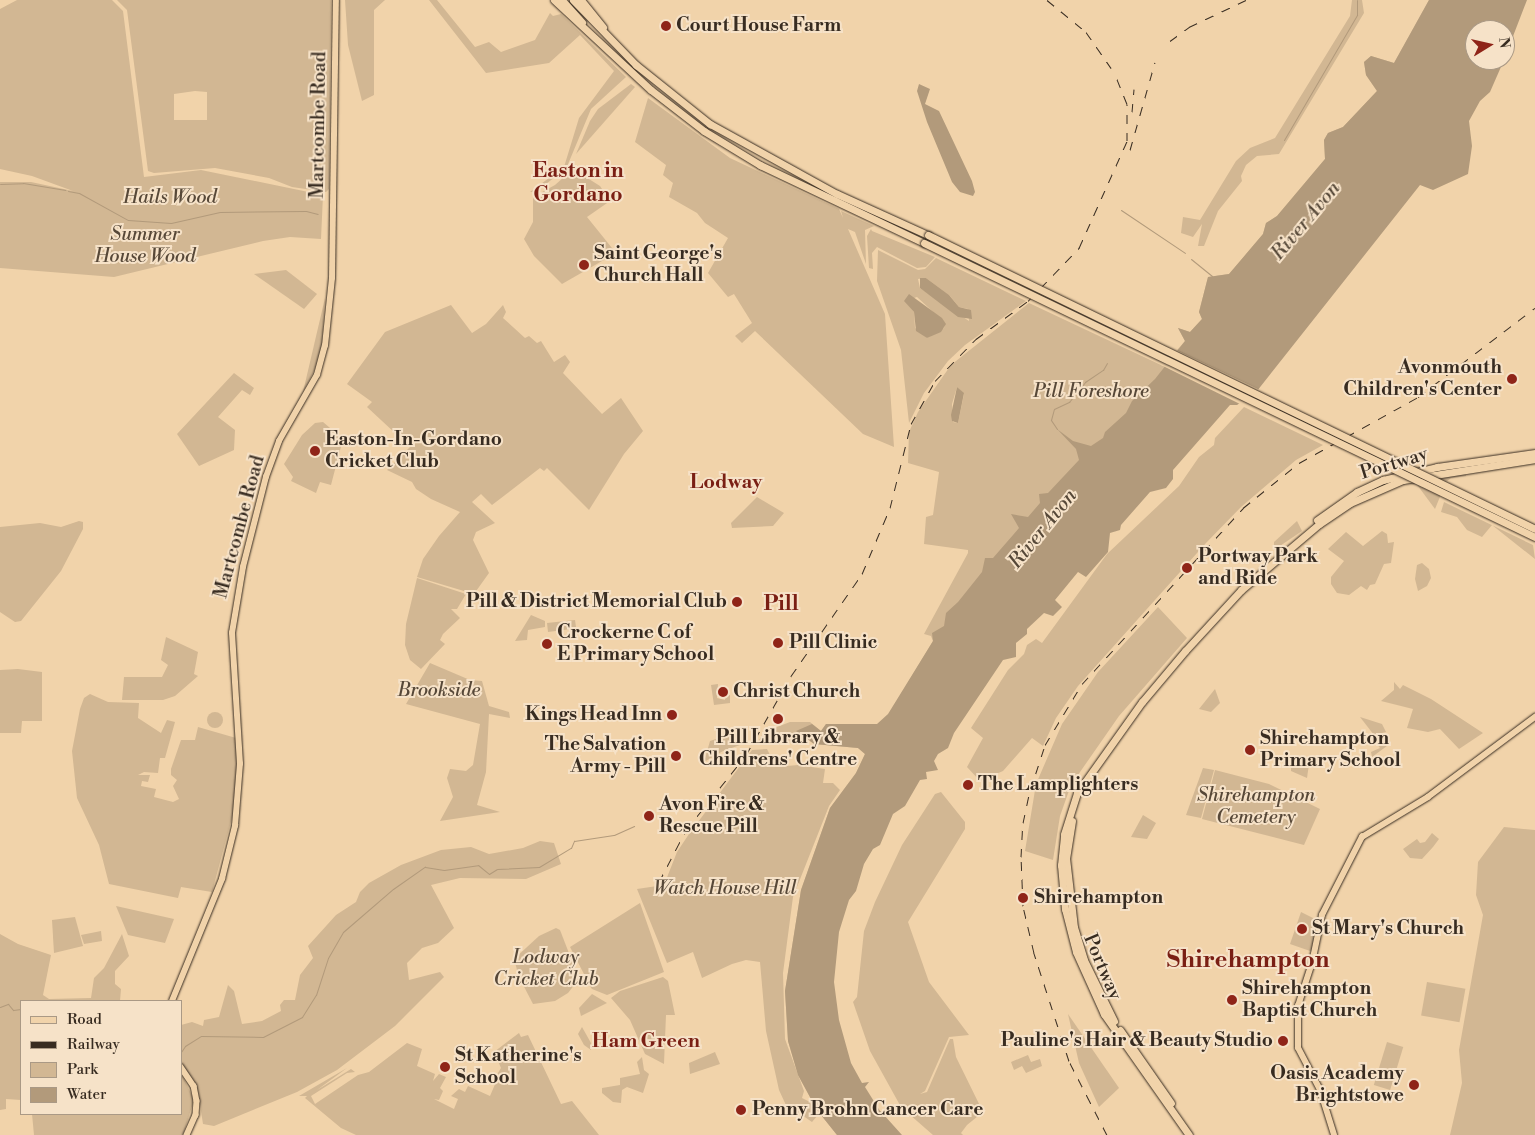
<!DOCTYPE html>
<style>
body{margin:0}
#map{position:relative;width:1535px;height:1135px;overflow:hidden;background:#f1d3aa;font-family:"Libre Bodoni",serif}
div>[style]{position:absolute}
.green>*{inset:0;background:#d2b793;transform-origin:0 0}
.round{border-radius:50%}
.water>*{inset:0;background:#b29a7b}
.pier>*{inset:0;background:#f1d3aa}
.stream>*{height:1px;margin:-0.5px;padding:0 0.5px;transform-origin:0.5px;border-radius:0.5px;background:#b29a7b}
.roads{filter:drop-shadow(0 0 1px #382c21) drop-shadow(0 0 1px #382c21)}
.major>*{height:5.5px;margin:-2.75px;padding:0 2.75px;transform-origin:2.75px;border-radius:2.75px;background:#f1d3aa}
.highway>*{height:7px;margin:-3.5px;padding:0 3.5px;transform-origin:3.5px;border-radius:3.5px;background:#f1d3aa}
.rail>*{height:1px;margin-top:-0.5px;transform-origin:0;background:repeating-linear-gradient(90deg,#382c21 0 9px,transparent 0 18px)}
.bridges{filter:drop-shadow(0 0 1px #382c21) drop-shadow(0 0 1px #382c21)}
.highway-bridge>*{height:7px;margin:-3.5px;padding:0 3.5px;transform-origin:3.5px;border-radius:3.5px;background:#f1d3aa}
.dots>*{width:14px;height:14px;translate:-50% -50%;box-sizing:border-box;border:2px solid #f6e2c8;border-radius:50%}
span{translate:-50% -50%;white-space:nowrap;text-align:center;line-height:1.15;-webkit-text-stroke:4px #f6e2c8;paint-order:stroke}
.poi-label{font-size:19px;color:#382c21;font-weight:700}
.left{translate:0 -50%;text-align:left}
.right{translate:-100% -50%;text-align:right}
.street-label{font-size:19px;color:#382c21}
.park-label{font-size:19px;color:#574838;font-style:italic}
.water-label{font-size:20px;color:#564838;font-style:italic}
.neighbourhood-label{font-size:20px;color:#7a1f14;font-weight:700}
.quarter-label{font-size:21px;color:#7a1f14;font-weight:700}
.district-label{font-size:24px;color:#7a1f14;font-weight:700}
.legend{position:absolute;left:20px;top:1000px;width:162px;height:115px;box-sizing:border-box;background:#f6e2c8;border:1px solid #aa9985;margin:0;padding:6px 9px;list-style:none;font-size:15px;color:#382c21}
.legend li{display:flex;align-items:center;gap:10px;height:25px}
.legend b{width:25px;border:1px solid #aa9985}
.north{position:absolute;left:1465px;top:20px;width:50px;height:50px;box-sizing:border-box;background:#f6e2c8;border:1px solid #aa9985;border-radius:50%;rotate:81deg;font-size:14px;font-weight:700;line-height:20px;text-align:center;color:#382c21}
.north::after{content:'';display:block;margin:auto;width:18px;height:22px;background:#8f2418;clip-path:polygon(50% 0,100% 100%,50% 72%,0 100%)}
</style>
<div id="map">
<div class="green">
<i style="clip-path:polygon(17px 0,112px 0,123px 11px,144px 177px,201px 170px,323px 195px,321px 239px,290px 237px,263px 241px,114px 277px,0 268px,0 182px,31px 182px,73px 191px,32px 176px,0 169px,0 9px)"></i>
<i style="clip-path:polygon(evenodd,117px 0,331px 0,329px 189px,326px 192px,292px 187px,269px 178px,215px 168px,154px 173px,148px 171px,127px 10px,117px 0,195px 91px,207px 92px,207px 120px,174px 120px,174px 94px,195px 91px)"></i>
<i style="clip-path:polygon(345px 0,385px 0,374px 10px,374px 95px,362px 101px,348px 45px)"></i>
<i style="clip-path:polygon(429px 0,437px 0,475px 47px,489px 42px,501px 52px,535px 40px,550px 13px,553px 16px,561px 14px,626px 77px,591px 109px,566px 169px,535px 192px,530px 192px,564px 167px,579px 118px,614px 71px,580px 35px,549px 63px,486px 73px)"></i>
<i style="clip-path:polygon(1352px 0,1362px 0,1364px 13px,1279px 154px,1257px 156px,1246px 165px,1241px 176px,1242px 181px,1218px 211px,1204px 246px,1198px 246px,1202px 224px,1193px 237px,1181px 233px,1183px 217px,1200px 220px,1236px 161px,1250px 148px,1275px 138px,1350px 16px)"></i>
<i style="clip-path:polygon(evenodd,1429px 0,1448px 0,1129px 440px,1078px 449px,1088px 469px,876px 745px,822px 843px,837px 1135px,817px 1110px,798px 1075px,788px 1041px,785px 991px,801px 890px,830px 808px,856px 773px,865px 754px,858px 748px,814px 744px,808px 738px,797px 735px,805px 740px,805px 745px,800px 742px,756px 745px,764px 732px,790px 722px,810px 722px,821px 731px,826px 724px,879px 724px,889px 714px,933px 641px,931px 636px,924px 634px,968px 553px,968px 550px,924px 544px,926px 517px,933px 515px,939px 472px,908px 463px,909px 432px,918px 412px,951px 365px,1029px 303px,1163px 366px,1185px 341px,1178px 328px,1190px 332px,1202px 319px,1199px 312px,1208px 277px,1229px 274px,1236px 266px,1263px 234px,1266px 223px,1277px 216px,1325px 159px,1324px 140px,1328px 133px,1343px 127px,1377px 91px,1366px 75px,1364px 62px,1371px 56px,1394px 63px,1429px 0,957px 387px,964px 394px,958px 423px,953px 422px,952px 404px,957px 387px)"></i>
<i style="clip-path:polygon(631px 84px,635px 87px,576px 154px,590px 121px,598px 109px)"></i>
<i style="clip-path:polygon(648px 98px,730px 158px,839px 209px,843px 218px,841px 211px,874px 226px,865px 230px,866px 264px,855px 232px,848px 229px,885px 314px,894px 447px,863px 434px,755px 331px,742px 343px,735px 336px,752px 323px,734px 294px,728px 297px,708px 273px,728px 238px,705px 223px,697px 213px,669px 197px,673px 183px,663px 175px,666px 165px,635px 142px)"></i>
<i style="clip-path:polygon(573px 169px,600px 186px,610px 201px,587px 217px,616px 253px,562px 284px,534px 256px,524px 239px,533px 222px,533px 197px,555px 185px)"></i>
<i style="clip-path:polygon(871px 229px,872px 231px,935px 257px,926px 267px,917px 268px,877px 247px,872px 253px,873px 269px,869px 268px,867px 236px)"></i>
<i style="clip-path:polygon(evenodd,878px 250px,918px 270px,925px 269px,936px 258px,1026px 301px,965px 345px,948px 361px,924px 393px,909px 423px,901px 350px,877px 281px,878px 250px,926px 278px,950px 296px,959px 307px,968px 309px,969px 321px,920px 288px,918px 279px,926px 278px,878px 250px,917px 297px,945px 323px,944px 328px,927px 338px,915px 328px,914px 312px,905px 301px,917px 297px)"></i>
<i style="clip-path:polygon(286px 270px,317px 294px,304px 309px,254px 274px)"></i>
<i style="clip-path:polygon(325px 298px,322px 344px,316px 367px,303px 392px)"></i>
<i style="clip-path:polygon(451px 305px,472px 333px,486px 324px,503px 305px,506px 312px,503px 318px,525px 338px,529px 336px,537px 343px,541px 341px,554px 362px,565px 355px,570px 362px,563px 373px,602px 414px,621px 398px,643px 431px,624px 454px,589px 510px,547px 468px,544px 471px,540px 468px,492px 505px,481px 494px,472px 502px,495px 523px,476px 532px,473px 540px,489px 573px,474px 594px,417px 577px,423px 559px,439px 536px,460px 512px,431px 499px,416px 489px,412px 482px,387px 470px,410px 447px,367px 407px,372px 402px,347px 384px,385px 332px)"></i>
<i style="clip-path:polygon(234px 373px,254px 388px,250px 395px,242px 390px,218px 417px,235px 430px,234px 450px,199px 466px,177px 434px)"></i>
<i style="clip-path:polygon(1244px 407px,1323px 445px,1296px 460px,1241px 507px,1206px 543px,1078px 686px,1056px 718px,1043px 746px,1032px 738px,1003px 771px,980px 781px,967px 767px,983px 738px,971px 728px,1008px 670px,1024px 654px,1027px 645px,1036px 639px,1042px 643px,1107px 554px,1179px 486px,1199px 457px,1214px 445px,1215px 438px)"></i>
<i style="clip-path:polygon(323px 422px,343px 439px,331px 485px,320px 482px,316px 493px,291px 481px,293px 477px,284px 464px,302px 435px,315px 423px)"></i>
<i style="clip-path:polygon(1466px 473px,1466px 476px,1451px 478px,1446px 482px,1435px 509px,1415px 482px,1438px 475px)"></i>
<i style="clip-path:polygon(757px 497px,784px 513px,773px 526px,732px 528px,731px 523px)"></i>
<i style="clip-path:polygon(1444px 502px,1533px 545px,1535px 559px,1492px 525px,1482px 537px,1467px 530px,1457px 517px,1441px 512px)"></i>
<i style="clip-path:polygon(79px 521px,83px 522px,83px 529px,61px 571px,21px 621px,15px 622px,0 612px,0 527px,40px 523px,61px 527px)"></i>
<i style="clip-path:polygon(1297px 521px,1302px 531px,1274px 550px,1274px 542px)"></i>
<i style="clip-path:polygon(1382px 531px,1387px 534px,1388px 543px,1394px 542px,1391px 563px,1384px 564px,1375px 584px,1370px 585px,1367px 590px,1361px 586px,1349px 595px,1337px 593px,1331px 584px,1331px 577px,1344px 561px,1328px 549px,1346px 532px,1363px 546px)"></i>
<i style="clip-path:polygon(1422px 563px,1429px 569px,1431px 578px,1427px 586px,1418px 591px,1415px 579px,1417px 565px)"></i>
<i style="clip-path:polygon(417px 578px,466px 594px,457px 609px,451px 609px,460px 618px,443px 634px,440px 640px,445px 644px,421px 669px,410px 660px,405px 645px,406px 624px)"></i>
<i style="clip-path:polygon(1158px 607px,1187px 638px,1119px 716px,1071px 785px,1060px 816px,1053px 860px,1025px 851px,1036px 784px,1062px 724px,1098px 672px)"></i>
<i style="clip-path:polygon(531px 615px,545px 621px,545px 627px,528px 630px,527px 640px,515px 641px)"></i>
<i style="clip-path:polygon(575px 620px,577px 634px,574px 634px,571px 629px,548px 632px,547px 623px)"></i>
<i style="clip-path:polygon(166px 637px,198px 652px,194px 674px,198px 676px,175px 696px,163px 700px,122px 700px,124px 677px,162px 677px,168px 665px,161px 660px)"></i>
<i style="clip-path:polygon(430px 663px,470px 680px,482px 681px,489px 706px,509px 712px,510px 718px,489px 714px,486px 772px,477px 805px,500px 812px,440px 821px,453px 797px,447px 778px,450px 769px,466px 771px,473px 765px,480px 724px,406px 704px)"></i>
<i style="clip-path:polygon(18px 669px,42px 672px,42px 721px,22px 721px,21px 733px,0 733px,0 670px)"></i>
<i style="clip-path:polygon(1394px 682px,1400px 689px,1403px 685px,1431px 699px,1483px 733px,1459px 749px,1440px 729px,1428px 732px,1407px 728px,1413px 709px,1381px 701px,1394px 690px)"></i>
<i style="clip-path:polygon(718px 684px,717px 698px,725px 700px,725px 696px,730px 695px,730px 703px,714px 705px,711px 685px)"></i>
<i style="clip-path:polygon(1215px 689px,1220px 703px,1211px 712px,1199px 709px)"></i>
<i style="clip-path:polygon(90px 694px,108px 702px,139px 703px,138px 718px,161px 733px,167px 720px,175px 722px,165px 758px,160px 758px,158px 773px,144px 772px,138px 775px,150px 775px,148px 782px,142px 781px,141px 786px,156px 789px,154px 797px,173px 802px,179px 799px,173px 786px,177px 780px,171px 775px,171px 769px,181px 740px,195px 740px,198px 727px,236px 738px,237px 786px,233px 814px,212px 892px,181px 887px,178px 898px,109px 884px,99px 845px,77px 798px,72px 751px,80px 709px,84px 698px)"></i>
<i class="round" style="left:207px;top:712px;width:16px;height:16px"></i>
<i style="clip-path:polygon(1360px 717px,1382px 724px,1386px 732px,1374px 735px)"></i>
<i style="clip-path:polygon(734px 733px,747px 735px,748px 738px,743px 744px,723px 751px,704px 762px,710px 741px)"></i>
<i style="clip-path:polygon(1387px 735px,1391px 743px,1372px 757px,1371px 752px,1380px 748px,1374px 741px)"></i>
<i style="clip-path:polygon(767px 749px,776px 767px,798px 765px,825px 769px,823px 783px,833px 783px,840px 790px,829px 806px,793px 897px,783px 973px,785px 1039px,804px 1091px,802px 1098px,810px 1102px,818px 1115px,812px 1122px,799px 1113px,791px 1116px,779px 1090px,766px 1031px,760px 962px,746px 960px,732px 964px,702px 978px,693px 952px,667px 963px,637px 889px,664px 885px,677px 852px,689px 834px,752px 750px)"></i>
<i style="clip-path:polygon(1291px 764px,1309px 764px,1307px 778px,1291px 771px)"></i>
<i style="clip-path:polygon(1203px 768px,1214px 770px,1201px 818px,1186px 815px)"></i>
<i style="clip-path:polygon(1215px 770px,1269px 784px,1320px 809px,1304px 845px,1202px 819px)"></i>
<i style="clip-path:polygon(941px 792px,965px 822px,965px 829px,908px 922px,929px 982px,969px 1035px,949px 1037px,925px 1091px,920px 1094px,927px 1092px,950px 1039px,953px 1039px,956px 1057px,983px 1112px,967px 1125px,961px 1133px,963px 1135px,933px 1135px,901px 1107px,870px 1051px,853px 1002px,857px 997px,864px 931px,875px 902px,902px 845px,935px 794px)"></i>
<i style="clip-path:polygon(1143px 815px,1156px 823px,1147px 839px,1131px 837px)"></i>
<i style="clip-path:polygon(1504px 827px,1535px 830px,1535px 1135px,1450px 1135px,1462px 1083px,1459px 1050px,1483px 915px,1476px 895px,1478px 862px)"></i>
<i style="clip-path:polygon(1432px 833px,1439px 839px,1433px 847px,1422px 859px,1410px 858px,1403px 849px,1417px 839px,1420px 843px,1425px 842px)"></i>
<i style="clip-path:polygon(540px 841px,554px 843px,561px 864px,526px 879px,460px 878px,431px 885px,454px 928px,438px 943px,422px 948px,407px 963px,409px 980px,440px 972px,444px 977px,395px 1026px,337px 1070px,297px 1092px,214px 1126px,203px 1124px,198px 1092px,181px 1062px,181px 1025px,192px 1022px,203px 1026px,204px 1020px,219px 1017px,228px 985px,234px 991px,242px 1024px,262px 1021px,281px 1011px,280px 1005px,284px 1000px,295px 1000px,300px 975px,313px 958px,308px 946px,336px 915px,356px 902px,360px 892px,369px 883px,401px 865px,441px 850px,471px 847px,489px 854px,523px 848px)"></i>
<i style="clip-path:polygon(640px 903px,664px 972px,607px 995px,592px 989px,583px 978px,585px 976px,570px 947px)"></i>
<i style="clip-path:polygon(116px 906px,174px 919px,165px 943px,128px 935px)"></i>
<i style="clip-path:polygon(1301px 912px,1317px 920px,1313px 952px,1290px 944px)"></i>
<i style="clip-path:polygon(75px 917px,83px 946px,54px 953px,52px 920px)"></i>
<i style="clip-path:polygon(556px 928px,560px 930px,579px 979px,568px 993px,555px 1001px,533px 1004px,519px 977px,514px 959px,539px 936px)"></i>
<i style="clip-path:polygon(101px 931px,102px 941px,84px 944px,81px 935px)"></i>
<i style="clip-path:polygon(0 934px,18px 944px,51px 955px,43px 995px,49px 999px,91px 998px,94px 978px,104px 968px,122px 934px,129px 956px,115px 971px,115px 984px,121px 989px,120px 1001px,21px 1001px,21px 1100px,6px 1099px,6px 1109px,0 1110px)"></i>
<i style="clip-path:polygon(663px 977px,668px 981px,675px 1015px,666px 1015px,664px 1064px,645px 1054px,630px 1020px,611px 998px,620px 991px)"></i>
<i style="left:1427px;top:982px;width:39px;height:34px;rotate:10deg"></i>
<i style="clip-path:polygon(592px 994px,607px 1003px,581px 1016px,579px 1008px)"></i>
<i style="clip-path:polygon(1068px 1014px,1119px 1088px,1099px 1107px,1079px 1063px)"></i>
<i style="clip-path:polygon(582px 1027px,591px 1043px,591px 1050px,584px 1045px,578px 1034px)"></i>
<i style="clip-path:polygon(519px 1033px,521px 1037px,528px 1035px,561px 1104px,572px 1101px,599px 1135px,356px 1135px,341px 1128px,305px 1098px,307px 1096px,299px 1096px,347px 1068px,317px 1090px,351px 1069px,355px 1072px,347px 1073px,311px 1096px,315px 1104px,358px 1075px,369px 1072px,407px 1043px,422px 1049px,417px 1066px,435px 1074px,433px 1081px,439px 1074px,446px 1077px,440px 1088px,443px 1091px,439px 1100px,434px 1099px,454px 1109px,458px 1099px,451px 1096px,459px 1089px,465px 1092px,468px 1086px,490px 1096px,496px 1082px,493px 1081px,501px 1068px,494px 1052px)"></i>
<i style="left:1387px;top:1042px;width:17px;height:45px;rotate:17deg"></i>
<i style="clip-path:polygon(715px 1052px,720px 1064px,690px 1074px,689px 1063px)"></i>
<i style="clip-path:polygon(1028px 1055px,1031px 1062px,1040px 1059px,1042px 1066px,1026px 1073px,1022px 1066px,1014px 1070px,1011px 1062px)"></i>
<i style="clip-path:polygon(642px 1057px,644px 1070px,649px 1074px,643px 1093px,627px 1087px,622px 1090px,621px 1103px,613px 1102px,602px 1093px,602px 1088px,620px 1085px,620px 1078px,640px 1074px,637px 1062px)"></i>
<i style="clip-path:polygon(181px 1073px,194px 1100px,183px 1135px,34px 1135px,32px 1114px,181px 1114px)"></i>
</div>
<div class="water">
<i style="clip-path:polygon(1429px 0,1527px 0,1505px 57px,1505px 30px,1475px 30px,1475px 60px,1504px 60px,1490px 92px,1480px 101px,1469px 121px,1472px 146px,1468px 174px,1433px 190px,1420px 185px,1257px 391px,1237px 405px,1230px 405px,1173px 470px,1173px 479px,1166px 488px,1150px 492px,1121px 525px,1120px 530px,1110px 533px,1108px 552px,1086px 577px,1078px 572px,1055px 600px,1062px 607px,1053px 616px,1044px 613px,1027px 629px,1027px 634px,1016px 643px,1016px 657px,1003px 660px,954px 733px,948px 748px,938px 754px,934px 761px,938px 770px,926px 772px,927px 779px,920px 780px,905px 806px,893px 814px,880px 845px,873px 849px,864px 864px,856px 891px,849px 900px,839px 932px,834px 982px,839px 1020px,851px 1063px,862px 1083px,869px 1082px,865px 1087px,880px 1111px,884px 1113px,894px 1107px,884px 1115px,902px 1135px,837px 1135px,817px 1110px,798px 1075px,788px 1041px,785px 991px,801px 890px,830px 808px,856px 773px,865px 754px,858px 748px,814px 744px,796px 731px,812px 724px,821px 731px,826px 724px,877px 724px,888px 714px,933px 641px,932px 633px,944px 626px,946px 613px,958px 602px,982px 572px,985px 558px,993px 558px,1019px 528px,1011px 514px,1028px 517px,1040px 503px,1039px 494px,1048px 493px,1079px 460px,1076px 449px,1057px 429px,1073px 441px,1091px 446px,1103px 438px,1105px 432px,1126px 413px,1132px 401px,1155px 379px,1185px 341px,1178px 328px,1190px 332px,1202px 319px,1199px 312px,1208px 277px,1229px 274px,1263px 234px,1266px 223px,1277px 216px,1325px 159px,1324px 140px,1328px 133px,1343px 127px,1377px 91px,1366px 75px,1364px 62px,1371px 56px,1394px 63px)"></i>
<i style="clip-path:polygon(919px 84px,930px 89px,925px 104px,939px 111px,972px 181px,975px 192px,973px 196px,960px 192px,952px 182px,927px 122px,917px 91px)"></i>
<i style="clip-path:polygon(920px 278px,926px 278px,949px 295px,959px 307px,971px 310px,972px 319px,958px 317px,920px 288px)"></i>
<i style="clip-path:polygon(909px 294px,942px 318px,946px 324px,941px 332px,927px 338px,916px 331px,914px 312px,904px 301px)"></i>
<i style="clip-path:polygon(957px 387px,964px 393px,958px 423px,952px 421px,951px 415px)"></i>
</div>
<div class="pier">
<i style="clip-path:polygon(1174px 349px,1260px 390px,1242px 405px,1161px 365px)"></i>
</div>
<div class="stream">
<i style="left:1284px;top:140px;width:145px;rotate:-59.7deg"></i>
<i style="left:1357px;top:15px;width:15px;rotate:-90deg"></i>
<i style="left:0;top:184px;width:23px;rotate:-2deg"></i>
<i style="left:23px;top:183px;width:43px;rotate:9.5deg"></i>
<i style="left:68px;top:191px;width:11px;rotate:10deg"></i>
<i style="left:79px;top:193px;width:56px;rotate:28.9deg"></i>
<i style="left:128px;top:220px;width:43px;rotate:4deg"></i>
<i style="left:171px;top:223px;width:50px;rotate:-12.7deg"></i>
<i style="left:220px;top:212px;width:86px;rotate:-0.7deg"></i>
<i style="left:306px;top:211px;width:12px;rotate:14deg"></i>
<i style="left:1121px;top:210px;width:77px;rotate:33.9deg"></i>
<i style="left:1191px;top:259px;width:27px;rotate:39deg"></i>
<i style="left:1057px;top:429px;width:11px;rotate:-124deg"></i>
<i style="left:1051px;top:420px;width:11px;rotate:-75deg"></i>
<i style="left:1054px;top:409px;width:17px;rotate:-25deg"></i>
<i style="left:1069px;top:402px;width:26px;rotate:-51deg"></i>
<i style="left:1085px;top:382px;width:22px;rotate:-34deg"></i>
<i style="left:1103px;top:370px;width:8px;rotate:-60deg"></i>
<i style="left:0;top:1007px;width:9px;rotate:-21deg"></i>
<i style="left:8px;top:1004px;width:8px;rotate:50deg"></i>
<i style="left:13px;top:1010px;width:8px;rotate:-7deg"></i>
<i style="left:181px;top:1052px;width:7px;rotate:-56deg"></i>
<i style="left:185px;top:1046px;width:19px;rotate:-32deg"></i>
<i style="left:201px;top:1036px;width:62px;rotate:0.9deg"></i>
<i style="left:263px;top:1037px;width:44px;rotate:-27.1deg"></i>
<i style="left:302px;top:1017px;width:26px;rotate:-58deg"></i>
<i style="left:316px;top:995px;width:39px;rotate:-72deg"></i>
<i style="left:328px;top:958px;width:30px;rotate:-60deg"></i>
<i style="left:343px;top:932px;width:66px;rotate:-40.7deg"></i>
<i style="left:393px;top:889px;width:39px;rotate:-35deg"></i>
<i style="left:425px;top:867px;width:19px;rotate:9deg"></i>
<i style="left:444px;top:870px;width:34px;rotate:-8deg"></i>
<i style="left:478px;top:865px;width:14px;rotate:39deg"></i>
<i style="left:489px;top:874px;width:9px;rotate:-32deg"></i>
<i style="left:497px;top:869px;width:42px;rotate:-2.7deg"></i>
<i style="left:539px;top:867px;width:37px;rotate:-31deg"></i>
<i style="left:571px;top:848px;width:8px;rotate:-67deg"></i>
<i style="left:574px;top:841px;width:40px;rotate:-8.5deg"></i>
<i style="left:614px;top:835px;width:22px;rotate:-24deg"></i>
</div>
<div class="roads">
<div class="major">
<i style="left:172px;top:1001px;width:132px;rotate:-67.7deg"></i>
<i style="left:222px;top:879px;width:55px;rotate:-76.2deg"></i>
<i style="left:235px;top:826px;width:62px;rotate:-85.4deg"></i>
<i style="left:240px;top:764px;width:131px;rotate:-93.5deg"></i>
<i style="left:232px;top:633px;width:67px;rotate:-80.5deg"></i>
<i style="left:243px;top:567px;width:93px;rotate:-75.7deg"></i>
<i style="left:266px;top:477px;width:38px;rotate:-70deg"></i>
<i style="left:279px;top:441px;width:76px;rotate:-60.1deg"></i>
<i style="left:317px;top:375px;width:30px;rotate:-75deg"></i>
<i style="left:325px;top:346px;width:68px;rotate:-84.1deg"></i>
<i style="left:332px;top:278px;width:278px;rotate:-89.2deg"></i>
<i style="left:181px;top:1067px;width:23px;rotate:56deg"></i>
<i style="left:194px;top:1086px;width:15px;rotate:79deg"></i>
<i style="left:197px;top:1101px;width:14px;rotate:94deg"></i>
<i style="left:196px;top:1115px;width:22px;rotate:114deg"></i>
<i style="left:1334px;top:1135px;width:47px;rotate:-107.3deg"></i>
<i style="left:1320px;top:1090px;width:47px;rotate:-117.6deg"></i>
<i style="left:1298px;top:1048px;width:42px;rotate:-90deg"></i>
<i style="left:1298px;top:1006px;width:45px;rotate:-72deg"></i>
<i style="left:1312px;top:963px;width:49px;rotate:-78.2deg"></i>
<i style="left:1322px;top:915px;width:88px;rotate:-62.9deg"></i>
<i style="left:1362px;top:837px;width:77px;rotate:-31.2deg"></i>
<i style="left:1428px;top:797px;width:134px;rotate:-36.8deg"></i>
</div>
<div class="highway">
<i style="left:554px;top:0;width:132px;rotate:42.9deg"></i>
<i style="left:651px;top:90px;width:67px;rotate:37.7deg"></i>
<i style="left:704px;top:131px;width:66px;rotate:31.3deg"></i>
<i style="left:760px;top:165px;width:182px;rotate:25.4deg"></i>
<i style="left:562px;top:0;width:30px;rotate:48deg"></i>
<i style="left:573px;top:0;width:91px;rotate:45.9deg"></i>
<i style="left:636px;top:65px;width:95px;rotate:38.6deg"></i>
<i style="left:710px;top:124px;width:145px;rotate:28.9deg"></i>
<i style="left:837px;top:194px;width:100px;rotate:24.3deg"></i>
<i style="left:581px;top:0;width:35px;rotate:51deg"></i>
<i style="left:1317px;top:520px;width:49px;rotate:-35deg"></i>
<i style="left:1357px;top:492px;width:29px;rotate:-25deg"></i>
<i style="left:1383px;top:480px;width:56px;rotate:-13.5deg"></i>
<i style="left:1437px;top:467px;width:99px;rotate:-8.1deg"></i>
<i style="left:1072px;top:821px;width:37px;rotate:99deg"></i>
<i style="left:1066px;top:858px;width:69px;rotate:83.4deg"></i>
<i style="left:1074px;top:927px;width:34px;rotate:73deg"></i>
<i style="left:1084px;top:960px;width:68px;rotate:63.8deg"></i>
<i style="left:1120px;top:1030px;width:89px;rotate:55.1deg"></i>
<i style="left:1189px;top:1135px;width:148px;rotate:-125.1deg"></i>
<i style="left:1104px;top:1014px;width:68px;rotate:-114.3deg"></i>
<i style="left:1076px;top:952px;width:44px;rotate:-104.3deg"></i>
<i style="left:1065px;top:909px;width:44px;rotate:-95.2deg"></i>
<i style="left:1061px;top:865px;width:31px;rotate:-84deg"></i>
<i style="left:1064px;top:834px;width:43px;rotate:-72.4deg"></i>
<i style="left:1077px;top:793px;width:112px;rotate:-54.5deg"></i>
<i style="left:1142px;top:702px;width:67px;rotate:-49.9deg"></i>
<i style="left:1185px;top:651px;width:83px;rotate:-47.4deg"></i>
<i style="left:1241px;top:590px;width:102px;rotate:-40.2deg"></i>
<i style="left:1319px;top:524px;width:37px;rotate:-34deg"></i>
<i style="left:1350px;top:503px;width:58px;rotate:-23.5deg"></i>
<i style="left:1403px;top:480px;width:134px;rotate:-9deg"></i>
</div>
</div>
<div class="rail">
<i style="left:1047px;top:0;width:50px;rotate:39.4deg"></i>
<i style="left:1086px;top:32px;width:44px;rotate:55.2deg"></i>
<i style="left:1170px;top:41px;width:24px;rotate:-36deg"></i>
<i style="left:1189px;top:27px;width:63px;rotate:-25.3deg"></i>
<i style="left:1132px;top:112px;width:23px;rotate:-85deg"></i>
<i style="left:1130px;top:150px;width:91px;rotate:-74.1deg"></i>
<i style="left:659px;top:882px;width:59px;rotate:-62.6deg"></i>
<i style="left:686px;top:830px;width:96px;rotate:-51.3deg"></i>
<i style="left:746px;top:755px;width:91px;rotate:-60.3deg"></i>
<i style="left:791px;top:676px;width:124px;rotate:-55.2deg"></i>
<i style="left:862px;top:574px;width:72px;rotate:-67deg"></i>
<i style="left:890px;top:508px;width:87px;rotate:-76deg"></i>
<i style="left:911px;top:424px;width:49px;rotate:-60.8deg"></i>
<i style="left:935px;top:381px;width:59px;rotate:-45.7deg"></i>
<i style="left:976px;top:339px;width:64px;rotate:-36.2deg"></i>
<i style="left:1028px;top:301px;width:74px;rotate:-46.1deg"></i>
<i style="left:1079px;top:248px;width:117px;rotate:-65.8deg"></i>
<i style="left:1127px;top:141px;width:37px;rotate:-90deg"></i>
<i style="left:1127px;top:104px;width:29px;rotate:-112deg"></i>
<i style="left:1107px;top:1135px;width:83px;rotate:-117.2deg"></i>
<i style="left:1069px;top:1061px;width:114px;rotate:-108deg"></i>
<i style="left:1034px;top:953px;width:48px;rotate:-103.2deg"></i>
<i style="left:1023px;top:906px;width:49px;rotate:-92.3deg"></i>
<i style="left:1021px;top:857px;width:34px;rotate:-87deg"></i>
<i style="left:1023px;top:823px;width:33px;rotate:-78deg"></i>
<i style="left:1030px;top:791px;width:48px;rotate:-71.9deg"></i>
<i style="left:1045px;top:745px;width:71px;rotate:-58.8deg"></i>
<i style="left:1082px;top:684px;width:239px;rotate:-47.5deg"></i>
<i style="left:1243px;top:508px;width:72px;rotate:-38.8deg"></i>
<i style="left:1299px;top:463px;width:136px;rotate:-29deg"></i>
<i style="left:1418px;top:397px;width:147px;rotate:-37.3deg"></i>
</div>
<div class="bridges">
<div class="highway-bridge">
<i style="left:928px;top:235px;width:674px;rotate:25.84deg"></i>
<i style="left:924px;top:243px;width:678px;rotate:25.7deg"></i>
</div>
</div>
<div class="dots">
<i style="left:666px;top:26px;background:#8f2418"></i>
<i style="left:584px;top:265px;background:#8f2418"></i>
<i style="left:1512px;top:379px;background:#8f2418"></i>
<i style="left:315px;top:451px;background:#8f2418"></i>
<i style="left:1187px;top:568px;background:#8f2418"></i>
<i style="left:737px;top:602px;background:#8f2418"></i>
<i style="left:778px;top:643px;background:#8f2418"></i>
<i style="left:547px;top:644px;background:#8f2418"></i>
<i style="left:723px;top:692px;background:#8f2418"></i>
<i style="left:672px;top:715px;background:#8f2418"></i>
<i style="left:778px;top:719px;background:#8f2418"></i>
<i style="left:1250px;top:750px;background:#8f2418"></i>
<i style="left:676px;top:756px;background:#8f2418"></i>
<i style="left:968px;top:785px;background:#8f2418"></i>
<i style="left:649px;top:816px;background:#8f2418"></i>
<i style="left:1023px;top:898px;background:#8f2418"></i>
<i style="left:1302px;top:929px;background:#8f2418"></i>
<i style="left:1232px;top:1000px;background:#8f2418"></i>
<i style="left:1283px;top:1041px;background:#8f2418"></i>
<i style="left:445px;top:1067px;background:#8f2418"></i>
<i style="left:1414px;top:1085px;background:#8f2418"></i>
<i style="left:741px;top:1110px;background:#8f2418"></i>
</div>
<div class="poi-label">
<span class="left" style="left:676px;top:26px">Court House Farm</span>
<span class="left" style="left:594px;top:265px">Saint George's<br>Church Hall</span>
<span class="right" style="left:1502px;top:379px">Avonmouth<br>Children's Center</span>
<span class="left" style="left:325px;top:451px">Easton-In-Gordano<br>Cricket Club</span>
<span class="left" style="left:1198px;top:568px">Portway Park<br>and Ride</span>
<span class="right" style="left:727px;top:602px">Pill &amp; District Memorial Club</span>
<span class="left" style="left:557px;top:644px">Crockerne C of<br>E Primary School</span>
<span class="left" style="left:789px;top:643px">Pill Clinic</span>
<span class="left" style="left:733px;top:692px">Christ Church</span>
<span class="right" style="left:662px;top:715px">Kings Head Inn</span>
<span style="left:778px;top:749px">Pill Library &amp;<br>Childrens' Centre</span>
<span class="left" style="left:1260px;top:750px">Shirehampton<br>Primary School</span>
<span class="right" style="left:666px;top:756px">The Salvation<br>Army - Pill</span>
<span class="left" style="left:978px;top:785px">The Lamplighters</span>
<span class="left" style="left:659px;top:816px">Avon Fire &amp;<br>Rescue Pill</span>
<span class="left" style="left:1034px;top:898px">Shirehampton</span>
<span class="left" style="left:1312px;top:929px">St Mary's Church</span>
<span class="left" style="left:1242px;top:1000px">Shirehampton<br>Baptist Church</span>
<span class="right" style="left:1273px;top:1041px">Pauline's Hair &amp; Beauty Studio</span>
<span class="left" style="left:455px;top:1067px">St Katherine's<br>School</span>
<span class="right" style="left:1404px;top:1085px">Oasis Academy<br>Brightstowe</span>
<span class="left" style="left:752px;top:1110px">Penny Brohn Cancer Care</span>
</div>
<div class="street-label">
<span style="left:319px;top:125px;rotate:-89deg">Martcombe Road</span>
<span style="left:1394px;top:464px;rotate:-17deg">Portway</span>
<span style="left:240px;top:527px;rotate:-75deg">Martcombe Road</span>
<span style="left:1102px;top:967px;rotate:67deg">Portway</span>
</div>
<div class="park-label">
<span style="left:170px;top:198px">Hails Wood</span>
<span style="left:145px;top:246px">Summer<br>House Wood</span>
<span style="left:1091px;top:392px">Pill Foreshore</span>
<span style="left:439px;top:691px">Brookside</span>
<span style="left:1256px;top:807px">Shirehampton<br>Cemetery</span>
<span style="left:725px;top:889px">Watch House Hill</span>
<span style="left:546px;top:969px">Lodway<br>Cricket Club</span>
</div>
<div class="water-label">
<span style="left:1306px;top:221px;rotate:-50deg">River Avon</span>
<span style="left:1043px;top:529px;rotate:-51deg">River Avon</span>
</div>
<div class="neighbourhood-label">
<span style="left:726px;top:482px">Lodway</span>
<span style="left:646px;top:1041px">Ham Green</span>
</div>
<div class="quarter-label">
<span style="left:578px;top:183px">Easton in<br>Gordano</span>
<span style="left:781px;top:604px">Pill</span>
</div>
<div class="district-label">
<span style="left:1248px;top:961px">Shirehampton</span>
</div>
<ul class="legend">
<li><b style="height:6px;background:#f1d3aa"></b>Road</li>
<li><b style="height:6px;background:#382c21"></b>Railway</li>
<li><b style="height:14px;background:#d2b793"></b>Park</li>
<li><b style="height:14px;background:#b29a7b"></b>Water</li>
</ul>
<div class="north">N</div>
</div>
